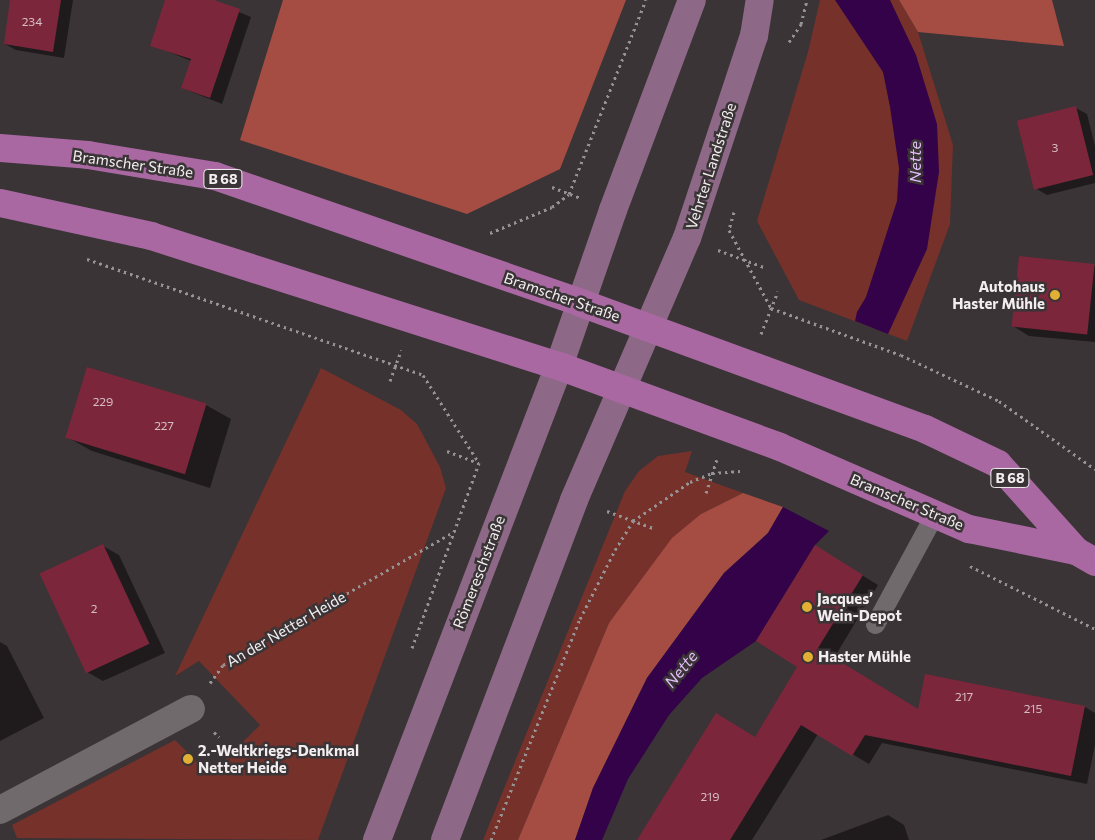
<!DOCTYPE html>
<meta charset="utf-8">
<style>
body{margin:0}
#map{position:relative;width:1095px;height:840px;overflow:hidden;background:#3a3436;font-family:Commissioner,sans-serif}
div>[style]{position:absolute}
.green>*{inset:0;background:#75312a}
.forest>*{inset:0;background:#a64d43}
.water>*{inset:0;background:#330249}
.shadow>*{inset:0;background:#0007}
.building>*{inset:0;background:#7c263c;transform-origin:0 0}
.path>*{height:3px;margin-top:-1.5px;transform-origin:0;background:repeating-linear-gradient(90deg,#979294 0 2.5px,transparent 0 6.5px)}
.lane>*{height:19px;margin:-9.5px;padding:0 9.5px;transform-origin:9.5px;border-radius:9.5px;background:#716a6d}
.street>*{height:28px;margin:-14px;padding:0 14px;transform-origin:14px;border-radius:14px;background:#716a6d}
.secondary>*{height:28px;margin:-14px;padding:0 14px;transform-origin:14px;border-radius:14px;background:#8d6987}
.primary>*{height:28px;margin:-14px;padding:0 14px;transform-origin:14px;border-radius:14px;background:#a968a2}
.dots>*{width:14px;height:14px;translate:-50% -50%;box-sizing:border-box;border:2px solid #3a3436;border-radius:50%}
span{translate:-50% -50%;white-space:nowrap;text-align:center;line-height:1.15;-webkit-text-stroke:5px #3a3436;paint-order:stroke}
.number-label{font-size:12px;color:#d4bcc2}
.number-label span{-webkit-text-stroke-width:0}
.shield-label span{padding:1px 4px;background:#3a3436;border:1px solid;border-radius:4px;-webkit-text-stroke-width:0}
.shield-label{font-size:14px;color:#f2eeef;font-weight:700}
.street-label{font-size:15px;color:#f2eeef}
.poi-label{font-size:15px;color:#f2eeef;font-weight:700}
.right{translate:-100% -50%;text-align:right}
.left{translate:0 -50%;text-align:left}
.water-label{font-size:16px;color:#e3befa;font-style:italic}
</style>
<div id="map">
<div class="green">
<i style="clip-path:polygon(820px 0,899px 0,918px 32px,953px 145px,950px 224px,907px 341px,799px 300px,757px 221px,808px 52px)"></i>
<i style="clip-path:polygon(321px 368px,401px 410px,417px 424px,440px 467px,446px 488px,318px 840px,17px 838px,12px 825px,175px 740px,210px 775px,260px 725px,199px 661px,175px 676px)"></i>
<i style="clip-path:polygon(692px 451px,685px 472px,743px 493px,701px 514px,609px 623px,518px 840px,483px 840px,625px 491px,639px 471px,658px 456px)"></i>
</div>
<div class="forest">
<i style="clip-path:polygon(283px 0,626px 0,560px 169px,467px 214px,240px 140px)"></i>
<i style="clip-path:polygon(899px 0,1052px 0,1064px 46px,918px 32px)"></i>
<i style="clip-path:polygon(743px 493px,783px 507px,768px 533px,724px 573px,647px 678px,593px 788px,575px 840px,518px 840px,609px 623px,672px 538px,701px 514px)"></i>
</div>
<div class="water">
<i style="clip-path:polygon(835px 0,890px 0,916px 55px,937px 124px,939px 172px,927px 249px,888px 334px,855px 321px,857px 312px,866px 297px,897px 201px,899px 168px,890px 107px,883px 72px)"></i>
<i style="clip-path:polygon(783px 507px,829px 531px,815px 545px,756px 641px,702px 678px,669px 715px,628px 779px,602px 840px,575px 840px,593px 788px,647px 678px,724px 573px,768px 533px)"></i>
</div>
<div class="shadow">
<i style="clip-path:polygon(12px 0,73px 0,64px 58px,16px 50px,5px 44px)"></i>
<i style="clip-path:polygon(167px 0,210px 0,251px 17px,222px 104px,182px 88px,191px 61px,152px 45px)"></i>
<i style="clip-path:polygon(1076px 108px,1087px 114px,1095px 146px,1095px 183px,1047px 195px,1035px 188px)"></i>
<i style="clip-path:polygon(1095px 265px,1095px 342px,1029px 336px,1013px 326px)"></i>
<i style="clip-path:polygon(206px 405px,231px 419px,210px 488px,92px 451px,67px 437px)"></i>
<i style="clip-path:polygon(103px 546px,119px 555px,165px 653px,103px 681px,87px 672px)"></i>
<i style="clip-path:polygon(831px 556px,878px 585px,834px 658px,919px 711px,1085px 707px,1095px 713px,1095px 745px,1087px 784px,882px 743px,869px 764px,818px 734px,752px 840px,639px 840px,755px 738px,799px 666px)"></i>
<i style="clip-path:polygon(0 642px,7px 646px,44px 718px,0 741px)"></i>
<i style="clip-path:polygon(888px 815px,904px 825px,909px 840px,821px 840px)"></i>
</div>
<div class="building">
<i style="clip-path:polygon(10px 0,61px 0,53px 52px,4px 44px)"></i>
<i style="clip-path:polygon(165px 0,214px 0,240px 9px,210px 98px,181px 88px,191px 59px,150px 46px)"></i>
<i style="left:1076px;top:106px;width:71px;height:61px;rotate:76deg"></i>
<i style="left:1019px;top:256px;width:76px;height:71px;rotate:6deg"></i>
<i style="left:87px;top:367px;width:125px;height:74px;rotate:17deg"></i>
<i style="left:103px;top:544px;width:110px;height:70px;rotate:65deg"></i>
<i style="clip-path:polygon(815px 545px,863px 575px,818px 648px,918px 709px,925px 674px,1085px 706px,1071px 776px,865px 735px,852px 756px,801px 725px,730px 840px,637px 840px,716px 713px,755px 737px,797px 667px,756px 641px)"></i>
</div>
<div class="path">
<i style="left:789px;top:42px;width:22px;rotate:-56deg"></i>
<i style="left:801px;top:24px;width:25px;rotate:-76deg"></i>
<i style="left:552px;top:187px;width:31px;rotate:21deg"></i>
<i style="left:734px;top:212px;width:19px;rotate:106deg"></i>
<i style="left:729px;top:230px;width:89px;rotate:61.7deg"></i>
<i style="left:771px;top:308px;width:138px;rotate:19.9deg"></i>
<i style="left:901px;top:355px;width:108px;rotate:25.1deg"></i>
<i style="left:999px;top:401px;width:118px;rotate:35.3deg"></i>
<i style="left:490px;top:233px;width:67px;rotate:-22.8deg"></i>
<i style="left:552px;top:207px;width:21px;rotate:-37deg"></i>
<i style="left:569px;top:194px;width:209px;rotate:-68.4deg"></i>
<i style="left:718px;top:250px;width:49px;rotate:20.3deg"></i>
<i style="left:87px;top:259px;width:355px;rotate:19deg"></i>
<i style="left:423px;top:375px;width:104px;rotate:57.5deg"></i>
<i style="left:761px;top:334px;width:46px;rotate:-68.4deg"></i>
<i style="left:390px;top:381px;width:33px;rotate:-70deg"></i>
<i style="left:447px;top:451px;width:34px;rotate:21deg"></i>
<i style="left:706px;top:493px;width:35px;rotate:-72deg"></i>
<i style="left:607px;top:511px;width:49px;rotate:20.3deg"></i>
<i style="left:970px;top:566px;width:140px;rotate:26.7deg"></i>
<i style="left:412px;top:648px;width:197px;rotate:-70.1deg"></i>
<i style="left:210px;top:683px;width:22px;rotate:-54deg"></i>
<i style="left:223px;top:665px;width:266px;rotate:-30deg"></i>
<i style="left:214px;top:732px;width:7px;rotate:45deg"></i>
<i style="left:491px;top:840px;width:238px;rotate:-68.1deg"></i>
<i style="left:580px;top:619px;width:77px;rotate:-63.1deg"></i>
<i style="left:615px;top:550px;width:34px;rotate:-58deg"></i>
<i style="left:633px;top:521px;width:69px;rotate:-34.4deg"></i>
<i style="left:690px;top:482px;width:24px;rotate:-22deg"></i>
<i style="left:712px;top:473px;width:29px;rotate:-4deg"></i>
</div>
<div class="lane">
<i style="left:875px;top:624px;width:126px;rotate:-61.6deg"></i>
</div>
<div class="street">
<i style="left:0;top:810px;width:216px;rotate:-27.9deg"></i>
</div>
<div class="secondary">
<i style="left:377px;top:840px;width:508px;rotate:-68.99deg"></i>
<i style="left:559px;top:366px;width:165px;rotate:-70.9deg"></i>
<i style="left:613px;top:210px;width:224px;rotate:-69.4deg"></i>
<i style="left:445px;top:840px;width:364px;rotate:-69.2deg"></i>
<i style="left:574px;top:500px;width:285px;rotate:-66.7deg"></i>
<i style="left:687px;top:238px;width:213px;rotate:-71.7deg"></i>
<i style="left:754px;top:36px;width:36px;rotate:-81deg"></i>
</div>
<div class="primary">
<i style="left:0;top:148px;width:88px;rotate:4.5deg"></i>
<i style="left:88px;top:155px;width:129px;rotate:9.4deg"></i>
<i style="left:215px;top:176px;width:387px;rotate:19.1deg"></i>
<i style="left:581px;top:303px;width:366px;rotate:20.1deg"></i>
<i style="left:925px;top:429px;width:81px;rotate:25.6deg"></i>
<i style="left:998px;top:464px;width:117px;rotate:48.1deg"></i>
<i style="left:1076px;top:551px;width:22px;rotate:30deg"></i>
<i style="left:0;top:203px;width:155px;rotate:12.3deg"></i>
<i style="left:151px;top:236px;width:428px;rotate:17.7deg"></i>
<i style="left:559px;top:366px;width:235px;rotate:20.1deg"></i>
<i style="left:780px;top:447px;width:206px;rotate:23.5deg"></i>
<i style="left:969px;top:529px;width:109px;rotate:11.6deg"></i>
</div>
<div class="dots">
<i style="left:1055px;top:295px;background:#e1af34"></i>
<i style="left:807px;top:607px;background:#e1af34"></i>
<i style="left:808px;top:657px;background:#e1af34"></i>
<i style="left:188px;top:759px;background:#e1af34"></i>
</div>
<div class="number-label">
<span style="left:32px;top:22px">234</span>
<span style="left:1055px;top:148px">3</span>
<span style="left:103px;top:402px">229</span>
<span style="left:164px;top:426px">227</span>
<span style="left:94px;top:609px">2</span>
<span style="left:964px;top:697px">217</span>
<span style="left:1033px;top:709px">215</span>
<span style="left:710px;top:797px">219</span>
</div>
<div class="shield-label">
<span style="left:223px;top:179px">B 68</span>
<span style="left:1010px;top:478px">B 68</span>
</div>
<div class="street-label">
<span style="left:133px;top:164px;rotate:8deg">Bramscher Straße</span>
<span style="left:711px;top:166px;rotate:-72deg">Vehrter Landstraße</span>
<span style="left:562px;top:297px;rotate:19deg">Bramscher Straße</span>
<span style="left:907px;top:502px;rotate:23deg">Bramscher Straße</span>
<span style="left:479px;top:572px;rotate:-69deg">Römereschstraße</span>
<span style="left:286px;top:629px;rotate:-30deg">An der Netter Heide</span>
</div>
<div class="poi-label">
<span class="right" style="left:1045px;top:295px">Autohaus<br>Haster Mühle</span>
<span class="left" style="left:817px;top:607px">Jacques’<br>Wein-Depot</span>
<span class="left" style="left:818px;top:657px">Haster Mühle</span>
<span class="left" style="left:198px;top:759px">2.-Weltkriegs-Denkmal<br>Netter Heide</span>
</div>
<div class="water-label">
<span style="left:915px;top:162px;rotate:-90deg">Nette</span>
<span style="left:681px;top:669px;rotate:-51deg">Nette</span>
</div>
</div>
